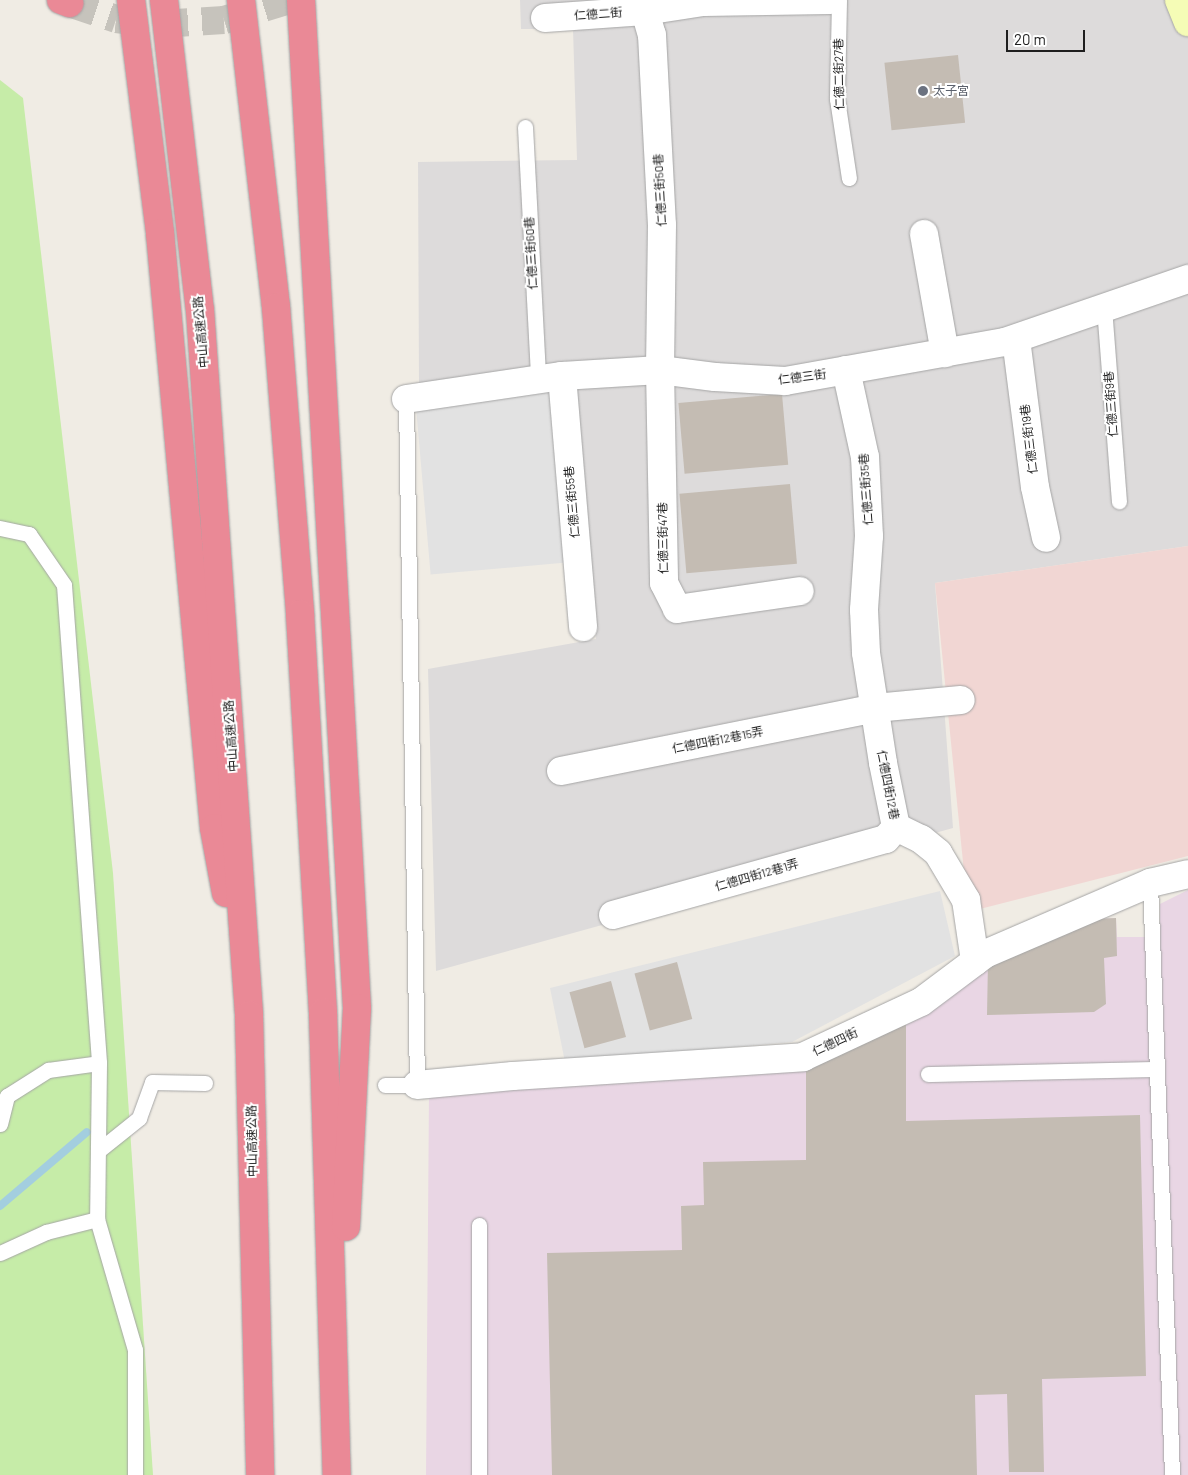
<!DOCTYPE html>
<meta charset="utf-8">
<style>
body{margin:0}
#map{position:relative;width:1188px;height:1475px;overflow:hidden;background:#f0ece4;font-family:Barlow,"Noto Sans TC",sans-serif}
div>[style]{position:absolute}
.residential>*{inset:0;background:#dddbdb}
.commercial>*{inset:0;background:#f1d6d3}
.industrial>*{inset:0;background:#e9d6e4}
.grass>*{inset:0;background:#c6eca8}
.parking>*{inset:0;background:#e2e2e2;transform-origin:0 0}
.stream>*{height:8px;margin:-4px;padding:0 4px;transform-origin:4px;border-radius:4px;background:#a3cedf}
.building>*{inset:0;background:#c4bcb3;transform-origin:0 0}
.motorway-tunnel>*{height:28px;margin-top:-14px;transform-origin:0;background:repeating-linear-gradient(90deg,#c6c3bc 0 28px,transparent 0 42px)}
.roads{filter:drop-shadow(0 0 1px #a5a5a5) drop-shadow(0 0 1px #a5a5a5)}
.service>*{height:15px;margin:-7.5px;padding:0 7.5px;transform-origin:7.5px;border-radius:7.5px;background:#fff}
.minor>*{height:28px;margin:-14px;padding:0 14px;transform-origin:14px;border-radius:14px;background:#fff}
.secondary>*{height:28px;margin:-14px;padding:0 14px;transform-origin:14px;border-radius:14px;background:#f5fcb6}
.motorway>*{height:28px;margin:-14px;padding:0 14px;transform-origin:14px;border-radius:14px;background:#ea8996}
.dots>*{width:14px;height:14px;translate:-50% -50%;box-sizing:border-box;border:2px solid #fff;border-radius:50%}
span{translate:-50% -50%;white-space:nowrap;text-align:center;line-height:1.15;-webkit-text-stroke:4px #fff;paint-order:stroke}
.street-label{font-size:12px;color:#1e1e1e}
.worship-label{font-size:12px;color:#5b616d}
.left{translate:0 -50%;text-align:left}
.scale{position:absolute;left:1006px;top:30px;width:79px;height:22px;box-sizing:border-box;border:2px solid #1e1e1e;border-top:0;padding-left:6px;font-size:15px;line-height:18px;white-space:nowrap;color:#1e1e1e;-webkit-text-stroke:4px #fff;paint-order:stroke}
</style>
<div id="map">
<div class="residential">
<i style="clip-path:polygon(520px 0,1188px 0,1188px 546px,935px 583px,953px 828px,436px 971px,428px 669px,596px 639px,571px 381px,419px 383px,418px 162px,577px 160px,573px 29px,521px 29px)"></i>
</div>
<div class="commercial">
<i style="clip-path:polygon(1188px 546px,1188px 856px,968px 912px,935px 583px)"></i>
</div>
<div class="industrial">
<i style="clip-path:polygon(1188px 890px,1188px 1475px,426px 1475px,429px 1093px,805px 1068px,988px 961px,1094px 919px,1116px 918px,1117px 937px,1160px 937px,1160px 904px)"></i>
</div>
<div class="grass">
<i style="clip-path:polygon(0 80px,23px 98px,113px 873px,153px 1475px,0 1475px)"></i>
</div>
<div class="parking">
<i style="left:554px;top:390px;width:173px;height:139px;rotate:85deg"></i>
<i style="clip-path:polygon(940px 891px,955px 956px,792px 1042px,565px 1062px,550px 988px)"></i>
</div>
<div class="stream">
<i style="left:0;top:1206px;width:114px;rotate:-40.4deg"></i>
</div>
<div class="building">
<i style="left:958px;top:55px;width:68px;height:74px;rotate:84deg"></i>
<i style="left:782px;top:394px;width:71px;height:104px;rotate:85deg"></i>
<i style="left:790px;top:484px;width:80px;height:111px;rotate:85deg"></i>
<i style="clip-path:polygon(1116px 918px,1117px 956px,1104px 958px,1106px 1004px,1094px 1012px,987px 1015px,988px 961px,1094px 919px)"></i>
<i style="left:677px;top:962px;width:59px;height:44px;rotate:75deg"></i>
<i style="left:611px;top:981px;width:58px;height:43px;rotate:75deg"></i>
<i style="clip-path:polygon(906px 1019px,906px 1121px,1140px 1115px,1146px 1376px,1042px 1379px,1044px 1472px,1009px 1472px,1007px 1394px,975px 1395px,977px 1475px,552px 1475px,547px 1253px,682px 1250px,681px 1206px,704px 1205px,703px 1162px,806px 1160px,806px 1060px)"></i>
</div>
<div class="motorway-tunnel">
<i style="left:69px;top:3px;width:50px;rotate:18.8deg"></i>
<i style="left:116px;top:19px;width:44px;rotate:6.5deg"></i>
<i style="left:160px;top:24px;width:64px;rotate:-3.6deg"></i>
<i style="left:224px;top:20px;width:69px;rotate:-16.9deg"></i>
</div>
<div class="roads">
<div class="service">
<i style="left:839px;top:0;width:99px;rotate:91.2deg"></i>
<i style="left:837px;top:99px;width:80px;rotate:81.4deg"></i>
<i style="left:525px;top:127px;width:252px;rotate:87deg"></i>
<i style="left:1104px;top:307px;width:195px;rotate:85.6deg"></i>
<i style="left:0;top:528px;width:30px;rotate:12deg"></i>
<i style="left:29px;top:534px;width:62px;rotate:55.5deg"></i>
<i style="left:64px;top:585px;width:479px;rotate:85.8deg"></i>
<i style="left:99px;top:1063px;width:156px;rotate:90.7deg"></i>
<i style="left:97px;top:1219px;width:136px;rotate:73.8deg"></i>
<i style="left:135px;top:1350px;width:125px;rotate:90deg"></i>
<i style="left:1150px;top:883px;width:592px;rotate:87.87deg"></i>
<i style="left:928px;top:1074px;width:229px;rotate:-1.3deg"></i>
<i style="left:385px;top:1085px;width:32px"></i>
<i style="left:417px;top:1085px;width:686px;rotate:-90.92deg"></i>
<i style="left:0;top:1124px;width:29px;rotate:-76deg"></i>
<i style="left:7px;top:1096px;width:49px;rotate:-32.4deg"></i>
<i style="left:48px;top:1070px;width:51px;rotate:-7.8deg"></i>
<i style="left:98px;top:1151px;width:53px;rotate:-38.8deg"></i>
<i style="left:139px;top:1118px;width:38px;rotate:-70deg"></i>
<i style="left:152px;top:1082px;width:53px;rotate:1.1deg"></i>
<i style="left:479px;top:1225px;width:250px;rotate:90deg"></i>
<i style="left:0;top:1253px;width:51px;rotate:-24.5deg"></i>
<i style="left:46px;top:1232px;width:53px;rotate:-14.3deg"></i>
</div>
<div class="minor">
<i style="left:645px;top:11px;width:25px;rotate:74deg"></i>
<i style="left:652px;top:35px;width:190px;rotate:87deg"></i>
<i style="left:662px;top:225px;width:145px;rotate:90.8deg"></i>
<i style="left:660px;top:370px;width:213px;rotate:88.9deg"></i>
<i style="left:664px;top:583px;width:29px;rotate:63deg"></i>
<i style="left:677px;top:609px;width:124px;rotate:-8.3deg"></i>
<i style="left:545px;top:18px;width:100px;rotate:-4deg"></i>
<i style="left:645px;top:11px;width:59px;rotate:-8.8deg"></i>
<i style="left:703px;top:2px;width:127px;rotate:-0.9deg"></i>
<i style="left:924px;top:234px;width:121px;rotate:80deg"></i>
<i style="left:1016px;top:339px;width:149px;rotate:82.7deg"></i>
<i style="left:1035px;top:487px;width:52px;rotate:77.8deg"></i>
<i style="left:846px;top:370px;width:89px;rotate:77.7deg"></i>
<i style="left:865px;top:457px;width:79px;rotate:87.1deg"></i>
<i style="left:869px;top:536px;width:74px;rotate:93.9deg"></i>
<i style="left:864px;top:610px;width:43px;rotate:87.3deg"></i>
<i style="left:866px;top:653px;width:111px;rotate:81.2deg"></i>
<i style="left:883px;top:763px;width:65px;rotate:78.5deg"></i>
<i style="left:896px;top:827px;width:28px;rotate:26deg"></i>
<i style="left:921px;top:839px;width:22px;rotate:39deg"></i>
<i style="left:938px;top:853px;width:55px;rotate:59.2deg"></i>
<i style="left:966px;top:900px;width:62px;rotate:81.6deg"></i>
<i style="left:562px;top:376px;width:252px;rotate:85.2deg"></i>
<i style="left:406px;top:399px;width:158px;rotate:-8.4deg"></i>
<i style="left:562px;top:376px;width:98px;rotate:-3.5deg"></i>
<i style="left:660px;top:370px;width:55px;rotate:7.3deg"></i>
<i style="left:715px;top:377px;width:70px;rotate:3.3deg"></i>
<i style="left:785px;top:381px;width:223px;rotate:-10.1deg"></i>
<i style="left:1005px;top:342px;width:194px;rotate:-19deg"></i>
<i style="left:561px;top:771px;width:320px;rotate:-11.3deg"></i>
<i style="left:875px;top:708px;width:86px;rotate:-5.3deg"></i>
<i style="left:613px;top:915px;width:283px;rotate:-15.6deg"></i>
<i style="left:886px;top:839px;width:16px;rotate:-50deg"></i>
<i style="left:417px;top:1085px;width:96px;rotate:-5.4deg"></i>
<i style="left:513px;top:1076px;width:291px;rotate:-3.7deg"></i>
<i style="left:803px;top:1057px;width:130px;rotate:-25deg"></i>
<i style="left:921px;top:1002px;width:80px;rotate:-36.9deg"></i>
<i style="left:985px;top:954px;width:180px;rotate:-23.3deg"></i>
<i style="left:1150px;top:883px;width:39px;rotate:-13deg"></i>
</div>
<div class="secondary">
<i style="left:1179px;top:0;width:24px;rotate:68deg"></i>
</div>
<div class="motorway">
<i style="left:61px;top:0;width:9px;rotate:21deg"></i>
<i style="left:131px;top:0;width:235px;rotate:82.9deg"></i>
<i style="left:160px;top:233px;width:597px;rotate:84.81deg"></i>
<i style="left:214px;top:828px;width:66px;rotate:79.5deg"></i>
<i style="left:164px;top:0;width:312px;rotate:83.4deg"></i>
<i style="left:200px;top:310px;width:707px;rotate:86.02deg"></i>
<i style="left:249px;top:1015px;width:460px;rotate:88.6deg"></i>
<i style="left:241px;top:0;width:309px;rotate:83.5deg"></i>
<i style="left:276px;top:307px;width:308px;rotate:85.5deg"></i>
<i style="left:300px;top:614px;width:400px;rotate:86.7deg"></i>
<i style="left:323px;top:1013px;width:462px;rotate:88.3deg"></i>
<i style="left:301px;top:0;width:1010px;rotate:86.82deg"></i>
<i style="left:357px;top:1008px;width:219px;rotate:92.9deg"></i>
</div>
</div>
<div class="dots">
<i style="left:923px;top:91px;background:#6b7280"></i>
</div>
<div class="street-label">
<span style="left:598px;top:14px;rotate:-4deg">仁德二街</span>
<span style="left:839px;top:74px;rotate:-91deg">仁德二街27巷</span>
<span style="left:660px;top:190px;rotate:-93deg">仁德三街50巷</span>
<span style="left:531px;top:253px;rotate:-93deg">仁德三街60巷</span>
<span style="left:201px;top:332px;rotate:-95deg">中山高速公路</span>
<span style="left:802px;top:377px;rotate:-7deg">仁德三街</span>
<span style="left:1111px;top:404px;rotate:-94deg">仁德三街9巷</span>
<span style="left:1029px;top:439px;rotate:-97deg">仁德三街19巷</span>
<span style="left:866px;top:489px;rotate:-94deg">仁德三街35巷</span>
<span style="left:572px;top:502px;rotate:-95deg">仁德三街55巷</span>
<span style="left:663px;top:538px;rotate:-91deg">仁德三街47巷</span>
<span style="left:231px;top:736px;rotate:-94deg">中山高速公路</span>
<span style="left:718px;top:740px;rotate:-11deg">仁德四街12巷15弄</span>
<span style="left:888px;top:785px;rotate:79deg">仁德四街12巷</span>
<span style="left:757px;top:875px;rotate:-16deg">仁德四街12巷1弄</span>
<span style="left:835px;top:1042px;rotate:-25deg">仁德四街</span>
<span style="left:252px;top:1141px;rotate:-91deg">中山高速公路</span>
</div>
<div class="worship-label">
<span class="left" style="left:933px;top:91px">太子宮</span>
</div>
<div class="scale">20 m</div>
</div>
